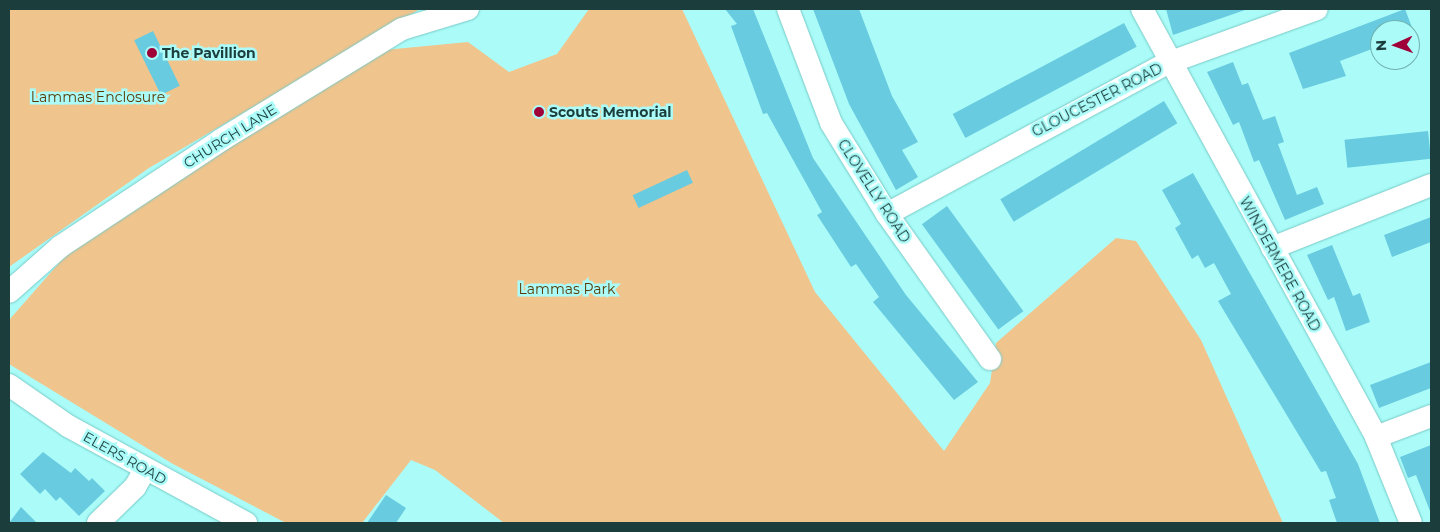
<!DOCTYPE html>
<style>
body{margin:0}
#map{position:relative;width:1440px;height:532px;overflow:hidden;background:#abfcf9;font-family:Montserrat,sans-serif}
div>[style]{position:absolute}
.green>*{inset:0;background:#f0c48d}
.building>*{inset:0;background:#68cbdf;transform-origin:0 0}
.roads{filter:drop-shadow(0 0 1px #79c9c6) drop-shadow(0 0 1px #79c9c6)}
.minor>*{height:22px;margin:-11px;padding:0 11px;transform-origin:11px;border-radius:11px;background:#fff}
.dots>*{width:14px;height:14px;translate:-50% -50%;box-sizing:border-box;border:2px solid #abfcf9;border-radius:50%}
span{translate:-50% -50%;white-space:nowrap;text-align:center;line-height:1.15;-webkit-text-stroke:5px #abfcf9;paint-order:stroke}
.poi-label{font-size:14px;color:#1b3d3c;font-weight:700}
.left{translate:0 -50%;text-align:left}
.park-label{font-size:14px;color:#593a06}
.street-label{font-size:14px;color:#1b3d3c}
.frame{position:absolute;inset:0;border:10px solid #1b3d3c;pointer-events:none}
.north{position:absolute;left:1370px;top:20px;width:50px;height:50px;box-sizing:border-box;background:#abfcf9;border:1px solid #71b0ad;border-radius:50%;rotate:268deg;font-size:14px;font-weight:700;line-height:20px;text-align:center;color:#1b3d3c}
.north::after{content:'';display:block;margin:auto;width:18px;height:22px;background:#a00038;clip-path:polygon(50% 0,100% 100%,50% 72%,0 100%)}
</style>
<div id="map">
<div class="green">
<i style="clip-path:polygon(9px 9px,420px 9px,149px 168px,9px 267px)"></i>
<i style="clip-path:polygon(589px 9px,682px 9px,815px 292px,944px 451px,990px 383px,996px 343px,1116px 238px,1136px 241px,1201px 340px,1283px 523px,504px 523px,435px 470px,411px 460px,362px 523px,286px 523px,173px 464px,9px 364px,9px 320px,67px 254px,283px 108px,384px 50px,468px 42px,509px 72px,557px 54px)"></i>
</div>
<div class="building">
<i style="clip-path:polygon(725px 9px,753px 9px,813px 158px,906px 295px,978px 382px,954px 400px,873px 302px,879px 297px,856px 264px,851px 267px,817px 215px,822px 212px,767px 113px,763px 114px,731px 26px,737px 24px)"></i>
<i style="clip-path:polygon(813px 9px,859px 9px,892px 96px,918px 142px,902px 150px,918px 177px,896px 190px,849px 104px)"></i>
<i style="clip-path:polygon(1166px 9px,1245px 9px,1245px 10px,1173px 35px)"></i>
<i style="clip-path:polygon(1405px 9px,1413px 30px,1380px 30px,1380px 46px,1340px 61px,1346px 76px,1303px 89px,1289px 53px)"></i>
<i style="left:1124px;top:23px;width:27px;height:194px;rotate:62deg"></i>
<i style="left:153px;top:31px;width:61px;height:21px;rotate:64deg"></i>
<i style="clip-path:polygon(1233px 62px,1242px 85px,1248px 83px,1263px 120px,1275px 116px,1284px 142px,1278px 144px,1297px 195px,1317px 187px,1324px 204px,1285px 220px,1259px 160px,1254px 162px,1239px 122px,1233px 125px,1207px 72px)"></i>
<i style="left:1164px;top:101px;width:26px;height:191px;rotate:59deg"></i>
<i style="left:1428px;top:131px;width:28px;height:84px;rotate:84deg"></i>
<i style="left:687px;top:170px;width:14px;height:60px;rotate:65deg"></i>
<i style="clip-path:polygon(1193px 173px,1358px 464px,1380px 523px,1337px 523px,1329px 500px,1336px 498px,1326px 471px,1321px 472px,1218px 301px,1231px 294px,1214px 263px,1205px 268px,1198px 255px,1192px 259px,1175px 228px,1181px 224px,1162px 190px)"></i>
<i style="left:947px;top:206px;width:130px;height:31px;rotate:54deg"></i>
<i style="clip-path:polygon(1431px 217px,1431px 242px,1392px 257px,1384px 235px)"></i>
<i style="clip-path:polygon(1332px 245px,1353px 296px,1360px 293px,1370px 322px,1346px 331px,1334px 297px,1328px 300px,1307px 255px)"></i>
<i style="clip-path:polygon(1431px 362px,1431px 388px,1379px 408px,1370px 385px)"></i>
<i style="clip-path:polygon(1431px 445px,1431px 511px,1430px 511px,1416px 475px,1408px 478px,1400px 457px)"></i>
<i style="clip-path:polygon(43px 452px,71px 473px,75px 468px,89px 481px,92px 478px,105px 491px,79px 516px,60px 497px,56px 501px,45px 489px,40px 494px,20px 474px)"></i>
<i style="clip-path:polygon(386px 495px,406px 508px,396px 523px,367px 523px)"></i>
<i style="clip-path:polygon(21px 507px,37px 523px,9px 523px)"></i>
</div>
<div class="roads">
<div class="minor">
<i style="left:788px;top:9px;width:122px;rotate:69.3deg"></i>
<i style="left:831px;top:123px;width:107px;rotate:58.4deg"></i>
<i style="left:887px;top:214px;width:178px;rotate:54.6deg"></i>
<i style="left:1142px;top:9px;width:488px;rotate:61.3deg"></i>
<i style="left:1376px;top:437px;width:93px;rotate:67.9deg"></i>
<i style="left:887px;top:214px;width:319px;rotate:-28.3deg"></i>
<i style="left:1168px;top:63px;width:158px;rotate:-19.9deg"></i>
<i style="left:1272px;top:248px;width:171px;rotate:-21.6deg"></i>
<i style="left:9px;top:292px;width:69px;rotate:-41.5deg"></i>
<i style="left:61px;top:246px;width:192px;rotate:-33.5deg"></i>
<i style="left:221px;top:140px;width:212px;rotate:-31.5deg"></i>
<i style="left:402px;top:29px;width:69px;rotate:-16.9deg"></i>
<i style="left:9px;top:385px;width:72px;rotate:34.8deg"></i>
<i style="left:68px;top:426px;width:203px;rotate:28.6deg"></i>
<i style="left:1376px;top:437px;width:59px;rotate:-20.9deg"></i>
<i style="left:98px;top:523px;width:52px;rotate:-44.2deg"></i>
<i style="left:135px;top:487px;width:20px;rotate:-60deg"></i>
</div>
</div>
<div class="dots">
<i style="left:152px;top:53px;background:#a00038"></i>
<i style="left:539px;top:112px;background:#a00038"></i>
</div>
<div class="poi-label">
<span class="left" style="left:162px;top:53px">The Pavillion</span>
<span class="left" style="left:549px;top:112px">Scouts Memorial</span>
</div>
<div class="park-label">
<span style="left:98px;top:97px">Lammas Enclosure</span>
<span style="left:567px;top:289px">Lammas Park</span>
</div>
<div class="street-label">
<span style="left:1097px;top:100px;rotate:-27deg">GLOUCESTER ROAD</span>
<span style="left:230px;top:136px;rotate:-32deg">CHURCH LANE</span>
<span style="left:874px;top:191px;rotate:57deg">CLOVELLY ROAD</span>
<span style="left:1280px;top:264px;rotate:61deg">WINDERMERE ROAD</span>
<span style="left:125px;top:458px;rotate:29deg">ELERS ROAD</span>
</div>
<div class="frame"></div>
<div class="north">N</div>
</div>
